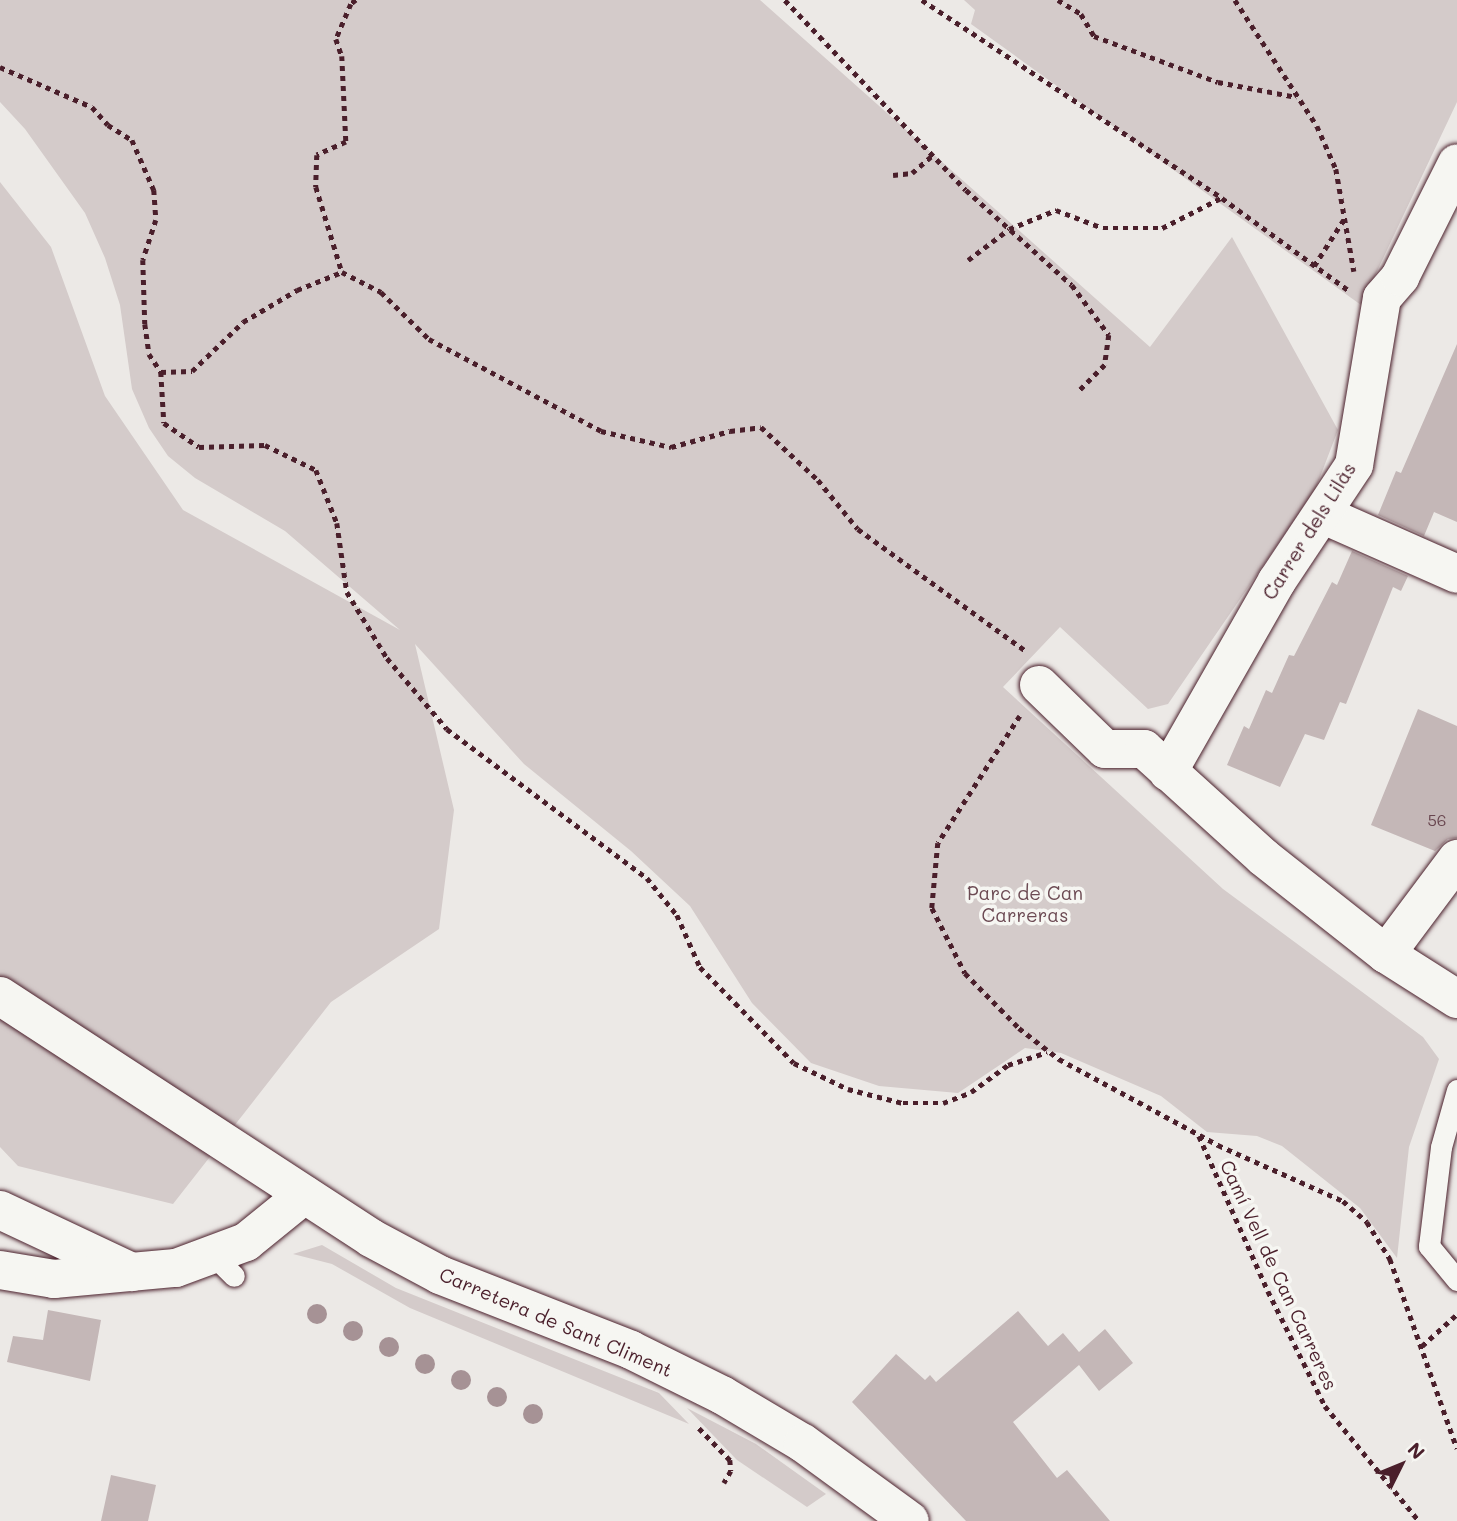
<!DOCTYPE html>
<meta charset="utf-8">
<style>
body{margin:0}
#map{position:relative;width:1457px;height:1521px;overflow:hidden;background:#ece9e6;font-family:Mali,sans-serif}
div>[style]{position:absolute}
.green>*{inset:0;background:#d4cbca}
.building>*{inset:0;background:#c4b7b7}
.path>*{height:4.5px;margin-top:-2.25px;transform-origin:0;background:repeating-linear-gradient(90deg,#4a1f2b 0 5px,transparent 0 10px)}
.roads{filter:drop-shadow(0 0 2px #4a1f2b) drop-shadow(0 0 2px #4a1f2b)}
.lane>*{height:21px;margin:-10.5px;padding:0 10.5px;transform-origin:10.5px;border-radius:10.5px;background:#f6f6f2}
.street>*{height:38px;margin:-19px;padding:0 19px;transform-origin:19px;border-radius:19px;background:#f6f6f2}
.secondary>*{height:38px;margin:-19px;padding:0 19px;transform-origin:19px;border-radius:19px;background:#f6f6f2}
.trees>*{width:20px;height:20px;margin:-10px;border-radius:50%;background:#a69295}
span{translate:-50% -50%;white-space:nowrap;text-align:center;line-height:1.15;-webkit-text-stroke:7px #f6f6f2;paint-order:stroke}
.number-label{font-size:16px;color:#68454e}
.number-label span{-webkit-text-stroke-width:0}
.street-label{font-size:19px;color:#4a1f2b}
.park-label{font-size:19px;color:#6c4a53}
.north{position:absolute;left:1366px;top:1430px;width:70px;height:70px;-webkit-text-stroke:5px #f6f6f2;paint-order:stroke;rotate:47deg;font-size:19px;font-weight:700;line-height:28px;text-align:center;color:#4a1f2b}
.north::after{content:'';display:block;margin:auto;width:24px;height:32px;background:#4a1f2b;clip-path:polygon(50% 0,100% 100%,50% 72%,0 100%)}
</style>
<div id="map">
<div class="green">
<i style="clip-path:polygon(0 0,760px 0,1150px 347px,1232px 237px,1338px 430px,1315px 490px,1168px 704px,1148px 709px,1060px 627px,1003px 687px,1223px 889px,1423px 1037px,1439px 1059px,1409px 1147px,1397px 1258px,1360px 1208px,1282px 1146px,1257px 1136px,1207px 1132px,1161px 1096px,1061px 1053px,1025px 1048px,958px 1093px,879px 1086px,811px 1063px,752px 1003px,690px 906px,631px 851px,524px 764px,415px 644px,454px 810px,439px 929px,331px 1002px,173px 1204px,18px 1166px,0 1147px,0 182px,51px 247px,105px 396px,183px 510px,400px 630px,285px 531px,195px 478px,168px 456px,149px 428px,132px 389px,120px 305px,105px 258px,85px 213px,25px 129px,0 102px)"></i>
<i style="clip-path:polygon(964px 0,1457px 0,1457px 102px,1361px 305px,971px 24px,975px 10px)"></i>
<i style="clip-path:polygon(322px 1245px,396px 1288px,659px 1393px,689px 1424px,410px 1308px,332px 1264px,293px 1254px)"></i>
<i style="clip-path:polygon(687px 1408px,756px 1444px,826px 1494px,807px 1507px,737px 1460px)"></i>
</div>
<div class="building">
<i style="clip-path:polygon(1457px 344px,1457px 522px,1434px 512px,1424px 536px,1378px 515px,1396px 471px,1401px 473px)"></i>
<i style="clip-path:polygon(1352px 551px,1408px 576px,1401px 591px,1393px 587px,1346px 704px,1340px 702px,1324px 740px,1305px 734px,1280px 787px,1227px 765px,1244px 726px,1249px 729px,1266px 690px,1272px 693px,1289px 655px,1294px 656px,1332px 582px,1337px 585px)"></i>
<i style="clip-path:polygon(1418px 709px,1457px 726px,1457px 838px,1448px 839px,1435px 851px,1371px 825px)"></i>
<i style="clip-path:polygon(48px 1310px,101px 1320px,90px 1381px,7px 1362px,13px 1336px,43px 1340px)"></i>
<i style="clip-path:polygon(1018px 1311px,1048px 1346px,1063px 1333px,1079px 1352px,1105px 1329px,1133px 1363px,1099px 1391px,1079px 1365px,1013px 1422px,1057px 1478px,1067px 1470px,1110px 1521px,966px 1521px,852px 1402px,896px 1354px,925px 1380px,930px 1375px,936px 1382px)"></i>
<i style="clip-path:polygon(111px 1475px,156px 1485px,148px 1521px,101px 1521px)"></i>
</div>
<div class="path">
<i style="left:356px;top:0;width:6px;rotate:141deg"></i>
<i style="left:351px;top:4px;width:38px;rotate:113deg"></i>
<i style="left:336px;top:39px;width:18px;rotate:71deg"></i>
<i style="left:342px;top:56px;width:86px;rotate:87.3deg"></i>
<i style="left:346px;top:142px;width:32px;rotate:156deg"></i>
<i style="left:317px;top:155px;width:32px;rotate:92deg"></i>
<i style="left:316px;top:187px;width:89px;rotate:73deg"></i>
<i style="left:342px;top:272px;width:44px;rotate:27.1deg"></i>
<i style="left:381px;top:292px;width:67px;rotate:44.4deg"></i>
<i style="left:429px;top:339px;width:195px;rotate:28.1deg"></i>
<i style="left:601px;top:431px;width:72px;rotate:12.9deg"></i>
<i style="left:671px;top:447px;width:61px;rotate:-15.2deg"></i>
<i style="left:730px;top:431px;width:31px;rotate:-7deg"></i>
<i style="left:761px;top:427px;width:78px;rotate:42.9deg"></i>
<i style="left:818px;top:480px;width:63px;rotate:50.8deg"></i>
<i style="left:858px;top:529px;width:209px;rotate:36deg"></i>
<i style="left:785px;top:0;width:262px;rotate:46.4deg"></i>
<i style="left:966px;top:190px;width:142px;rotate:41.9deg"></i>
<i style="left:1072px;top:285px;width:62px;rotate:53.5deg"></i>
<i style="left:1109px;top:335px;width:30px;rotate:98deg"></i>
<i style="left:1105px;top:365px;width:37px;rotate:135deg"></i>
<i style="left:922px;top:0;width:359px;rotate:33.4deg"></i>
<i style="left:1222px;top:198px;width:156px;rotate:36.1deg"></i>
<i style="left:1058px;top:0;width:27px;rotate:31deg"></i>
<i style="left:1081px;top:14px;width:26px;rotate:59deg"></i>
<i style="left:1094px;top:36px;width:132px;rotate:20.4deg"></i>
<i style="left:1218px;top:82px;width:80px;rotate:10.8deg"></i>
<i style="left:1235px;top:0;width:150px;rotate:56.9deg"></i>
<i style="left:1317px;top:126px;width:47px;rotate:66.2deg"></i>
<i style="left:1336px;top:169px;width:104px;rotate:80deg"></i>
<i style="left:0;top:67px;width:100px;rotate:23.5deg"></i>
<i style="left:92px;top:107px;width:24px;rotate:48deg"></i>
<i style="left:108px;top:125px;width:28px;rotate:32deg"></i>
<i style="left:132px;top:140px;width:55px;rotate:66.3deg"></i>
<i style="left:154px;top:190px;width:30px;rotate:86deg"></i>
<i style="left:156px;top:220px;width:42px;rotate:108deg"></i>
<i style="left:143px;top:260px;width:64px;rotate:88.2deg"></i>
<i style="left:145px;top:324px;width:30px;rotate:82deg"></i>
<i style="left:149px;top:354px;width:22px;rotate:56deg"></i>
<i style="left:161px;top:372px;width:51px;rotate:86.6deg"></i>
<i style="left:164px;top:423px;width:42px;rotate:34.4deg"></i>
<i style="left:199px;top:447px;width:66px;rotate:-1.7deg"></i>
<i style="left:265px;top:445px;width:57px;rotate:26.1deg"></i>
<i style="left:316px;top:470px;width:57px;rotate:68.4deg"></i>
<i style="left:337px;top:523px;width:70px;rotate:81.8deg"></i>
<i style="left:347px;top:592px;width:77px;rotate:58.8deg"></i>
<i style="left:387px;top:658px;width:93px;rotate:49.8deg"></i>
<i style="left:447px;top:729px;width:249px;rotate:36.7deg"></i>
<i style="left:647px;top:878px;width:48px;rotate:51deg"></i>
<i style="left:677px;top:915px;width:57px;rotate:66.1deg"></i>
<i style="left:700px;top:967px;width:134px;rotate:45.6deg"></i>
<i style="left:794px;top:1063px;width:60px;rotate:25.7deg"></i>
<i style="left:848px;top:1089px;width:57px;rotate:14.3deg"></i>
<i style="left:903px;top:1103px;width:40px"></i>
<i style="left:943px;top:1103px;width:30px;rotate:-21deg"></i>
<i style="left:971px;top:1092px;width:46px;rotate:-36.1deg"></i>
<i style="left:1008px;top:1065px;width:41px;rotate:-18.4deg"></i>
<i style="left:893px;top:175px;width:19px;rotate:-6deg"></i>
<i style="left:912px;top:173px;width:28px;rotate:-41deg"></i>
<i style="left:968px;top:260px;width:51px;rotate:-37.1deg"></i>
<i style="left:1009px;top:229px;width:51px;rotate:-22deg"></i>
<i style="left:1056px;top:210px;width:50px;rotate:21deg"></i>
<i style="left:1103px;top:228px;width:59px"></i>
<i style="left:1162px;top:228px;width:66px;rotate:-27deg"></i>
<i style="left:1314px;top:266px;width:59px;rotate:-57.4deg"></i>
<i style="left:161px;top:372px;width:31px;rotate:-2deg"></i>
<i style="left:192px;top:371px;width:71px;rotate:-43.9deg"></i>
<i style="left:243px;top:322px;width:63px;rotate:-30.7deg"></i>
<i style="left:297px;top:290px;width:48px;rotate:-21.8deg"></i>
<i style="left:1020px;top:716px;width:151px;rotate:122.8deg"></i>
<i style="left:938px;top:843px;width:65px;rotate:95.3deg"></i>
<i style="left:932px;top:908px;width:73px;rotate:63.1deg"></i>
<i style="left:965px;top:973px;width:77px;rotate:45.5deg"></i>
<i style="left:1019px;top:1028px;width:51px;rotate:37.8deg"></i>
<i style="left:1059px;top:1059px;width:181px;rotate:28.4deg"></i>
<i style="left:1218px;top:1145px;width:137px;rotate:24.1deg"></i>
<i style="left:1343px;top:1201px;width:32px;rotate:41deg"></i>
<i style="left:1367px;top:1222px;width:44px;rotate:58.1deg"></i>
<i style="left:1390px;top:1259px;width:201px;rotate:70.5deg"></i>
<i style="left:1199px;top:1136px;width:170px;rotate:66deg"></i>
<i style="left:1268px;top:1291px;width:128px;rotate:63.6deg"></i>
<i style="left:1325px;top:1406px;width:149px;rotate:50.7deg"></i>
<i style="left:1422px;top:1346px;width:47px;rotate:-42.4deg"></i>
<i style="left:699px;top:1428px;width:45px;rotate:45.9deg"></i>
<i style="left:730px;top:1460px;width:11px;rotate:85deg"></i>
<i style="left:731px;top:1471px;width:14px;rotate:120deg"></i>
</div>
<div class="roads">
<div class="lane">
<i style="left:1457px;top:1090px;width:59px;rotate:105.7deg"></i>
<i style="left:1441px;top:1147px;width:100px;rotate:96.9deg"></i>
<i style="left:1429px;top:1246px;width:44px;rotate:50.5deg"></i>
<i style="left:214px;top:1256px;width:28px;rotate:45deg"></i>
</div>
<div class="street">
<i style="left:1324px;top:515px;width:145px;rotate:23.9deg"></i>
<i style="left:1039px;top:685px;width:92px;rotate:44.1deg"></i>
<i style="left:1105px;top:749px;width:39px"></i>
<i style="left:1144px;top:749px;width:161px;rotate:42.2deg"></i>
<i style="left:1263px;top:857px;width:157px;rotate:38.3deg"></i>
<i style="left:1386px;top:954px;width:84px;rotate:32.4deg"></i>
<i style="left:1168px;top:772px;width:220px;rotate:-60.3deg"></i>
<i style="left:1277px;top:581px;width:139px;rotate:-56.4deg"></i>
<i style="left:1354px;top:465px;width:169px;rotate:-80.5deg"></i>
<i style="left:1382px;top:298px;width:28px;rotate:-49deg"></i>
<i style="left:1400px;top:277px;width:127px;rotate:-63.4deg"></i>
<i style="left:1386px;top:954px;width:119px;rotate:-53.2deg"></i>
<i style="left:0;top:1210px;width:146px;rotate:25.2deg"></i>
<i style="left:0;top:1270px;width:55px;rotate:9.5deg"></i>
<i style="left:54px;top:1279px;width:122px;rotate:-5.2deg"></i>
<i style="left:176px;top:1268px;width:75px;rotate:-20.4deg"></i>
<i style="left:246px;top:1242px;width:75px;rotate:-39deg"></i>
</div>
<div class="secondary">
<i style="left:0;top:996px;width:443px;rotate:33.1deg"></i>
<i style="left:371px;top:1238px;width:78px;rotate:28.2deg"></i>
<i style="left:440px;top:1275px;width:205px;rotate:21.4deg"></i>
<i style="left:631px;top:1350px;width:102px;rotate:26.3deg"></i>
<i style="left:722px;top:1395px;width:94px;rotate:30.7deg"></i>
<i style="left:803px;top:1443px;width:132px;rotate:36.1deg"></i>
</div>
</div>
<div class="trees">
<i style="left:317px;top:1314px"></i>
<i style="left:353px;top:1331px"></i>
<i style="left:389px;top:1347px"></i>
<i style="left:425px;top:1364px"></i>
<i style="left:461px;top:1380px"></i>
<i style="left:497px;top:1397px"></i>
<i style="left:533px;top:1414px"></i>
</div>
<div class="number-label">
<span style="left:1437px;top:820px">56</span>
</div>
<div class="street-label">
<span style="left:1309px;top:531px;rotate:-58deg">Carrer dels Lilàs</span>
<span style="left:1279px;top:1275px;rotate:65deg">Camí Vell de Can Carreres</span>
<span style="left:556px;top:1322px;rotate:23deg">Carretera de Sant Climent</span>
</div>
<div class="park-label">
<span style="left:1025px;top:904px">Parc de Can<br>Carreras</span>
</div>
<div class="north">N</div>
</div>
